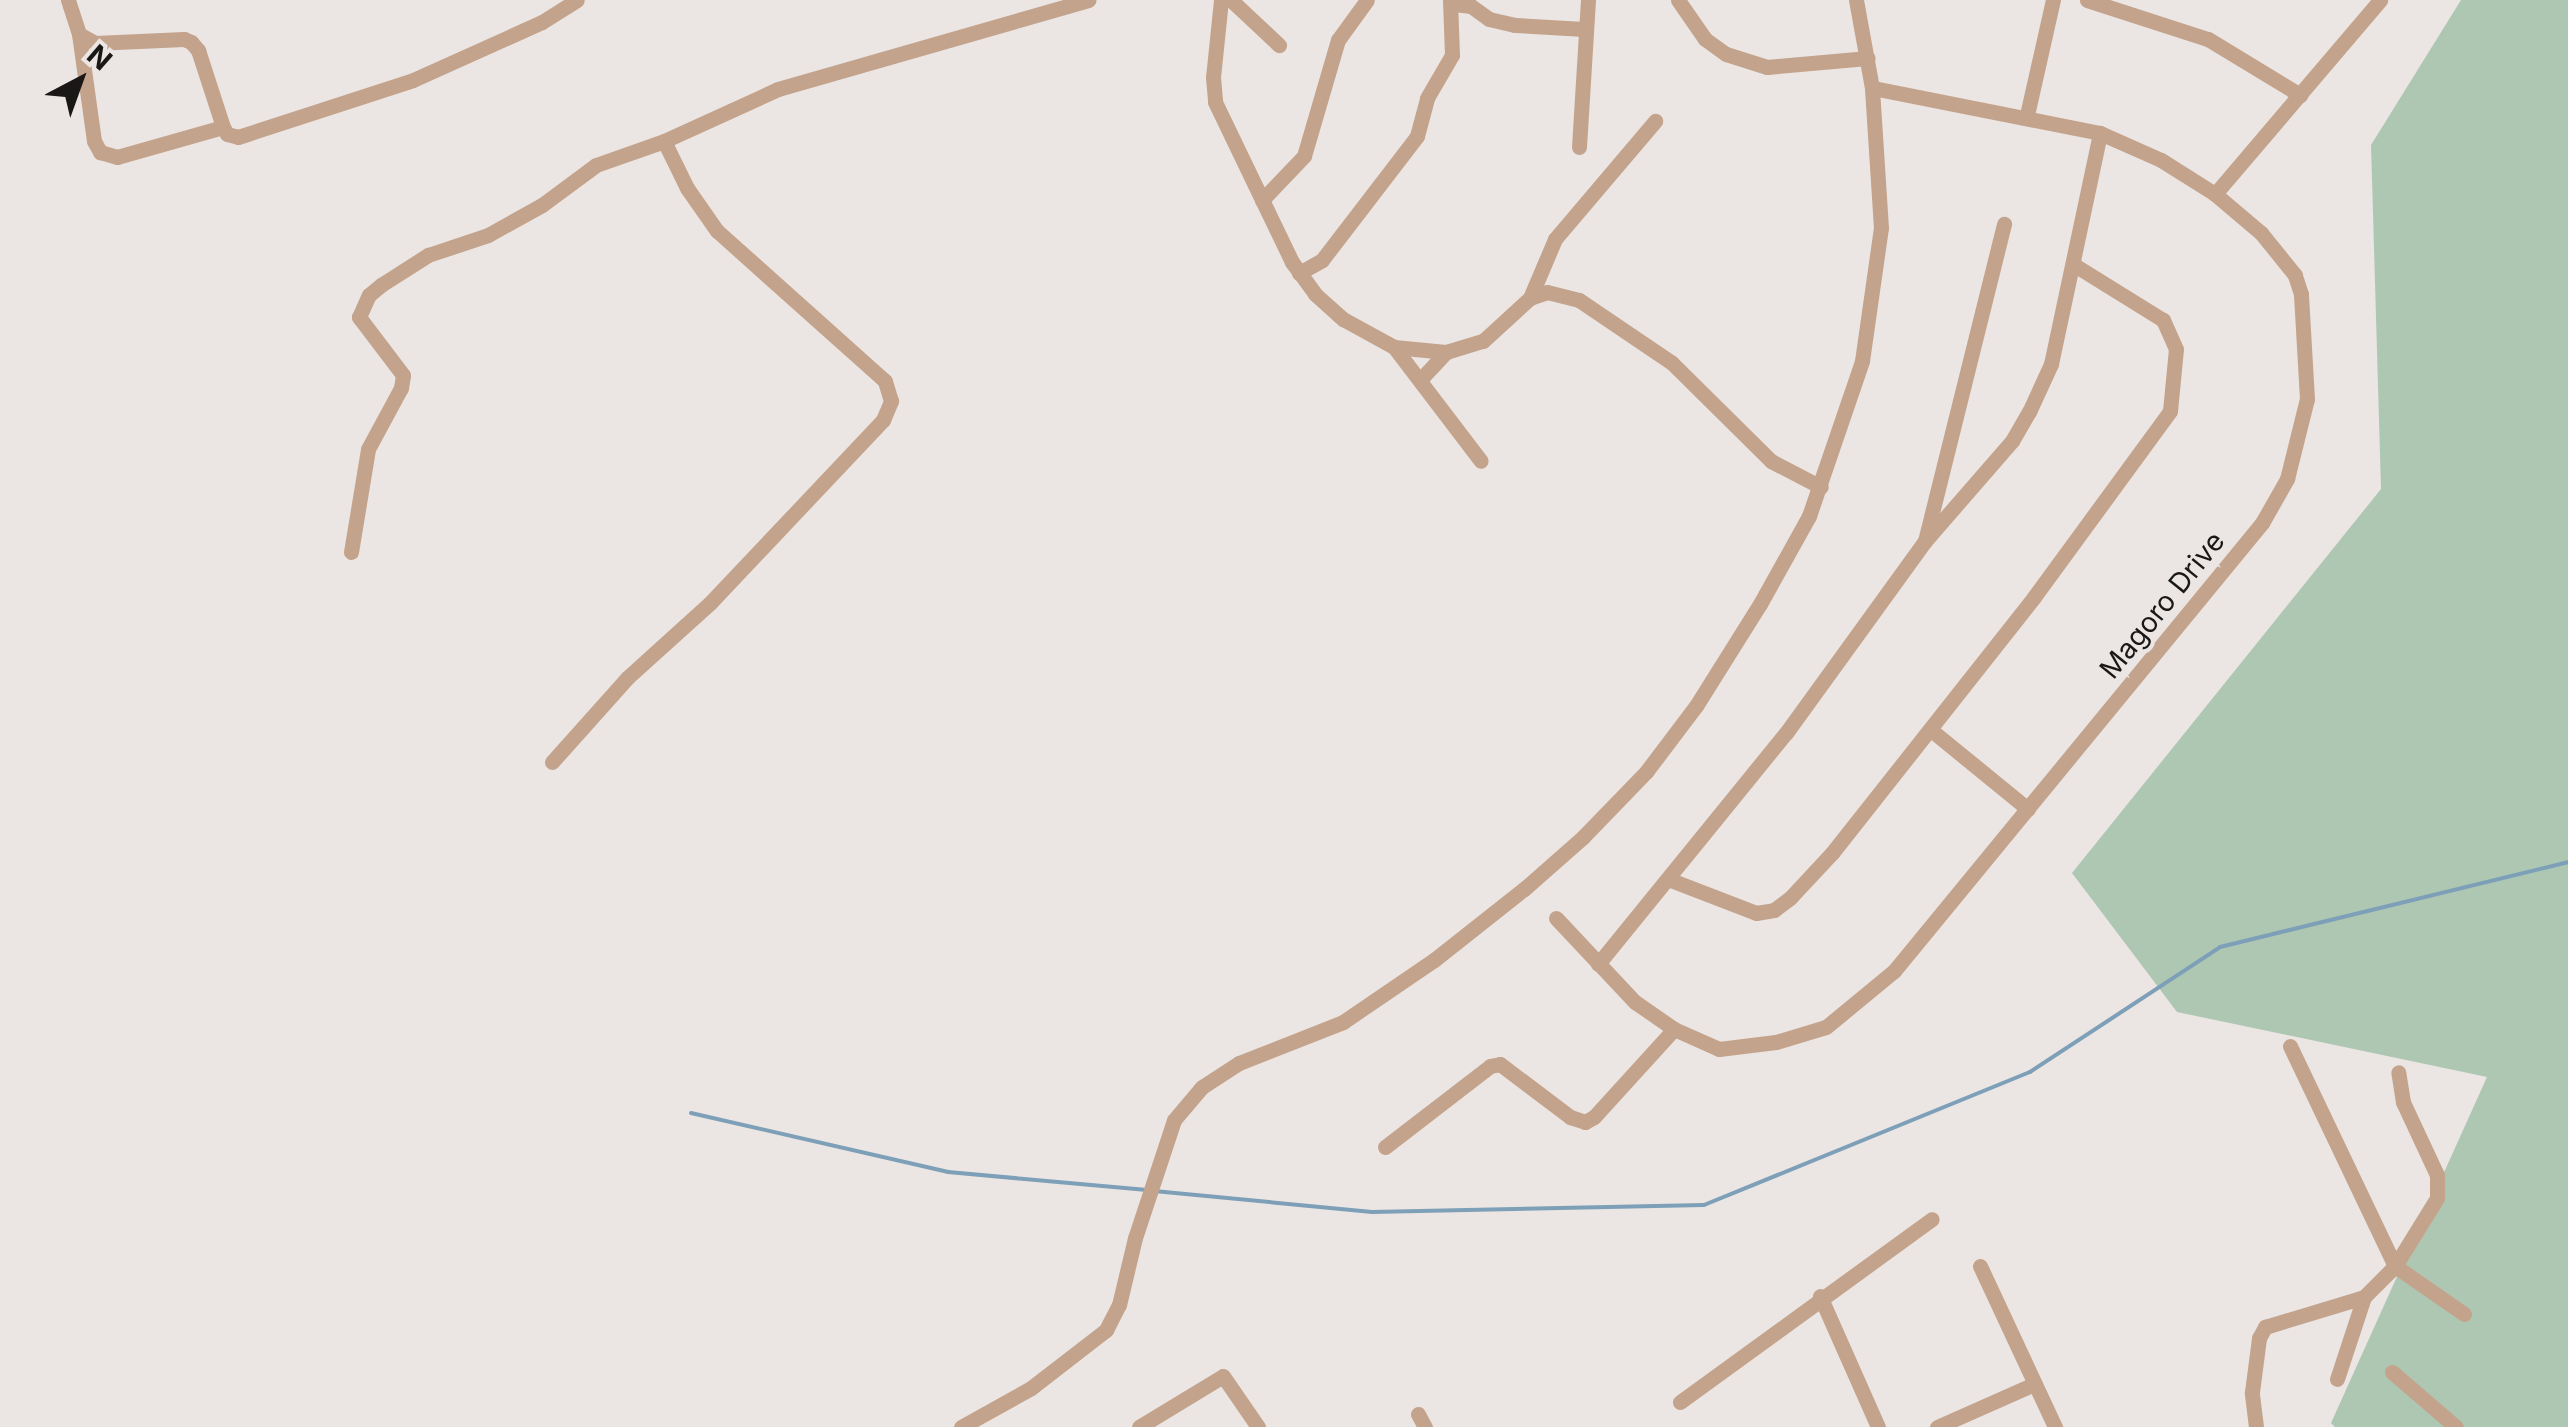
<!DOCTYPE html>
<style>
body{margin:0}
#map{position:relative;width:2568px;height:1427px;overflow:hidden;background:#ebe6e3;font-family:Inter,sans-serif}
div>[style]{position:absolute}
.green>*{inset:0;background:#aec7b3}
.stream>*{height:4px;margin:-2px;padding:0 2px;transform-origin:2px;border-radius:2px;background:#7da0b8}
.minor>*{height:15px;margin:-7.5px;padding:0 7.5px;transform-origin:7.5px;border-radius:7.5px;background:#c4a38c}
span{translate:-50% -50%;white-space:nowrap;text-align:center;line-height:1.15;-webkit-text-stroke:8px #ebe6e3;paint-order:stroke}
.street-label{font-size:28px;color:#1a1817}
.north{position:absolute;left:30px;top:30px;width:100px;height:100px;-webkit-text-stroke:8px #ebe6e3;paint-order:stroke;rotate:41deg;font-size:28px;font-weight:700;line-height:40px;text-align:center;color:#1a1817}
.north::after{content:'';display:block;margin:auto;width:35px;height:45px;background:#1a1817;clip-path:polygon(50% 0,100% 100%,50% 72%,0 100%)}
</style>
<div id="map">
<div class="green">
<i style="clip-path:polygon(2461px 0,2568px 0,2568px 1427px,2335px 1427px,2331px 1423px,2487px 1077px,2177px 1012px,2072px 873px,2381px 489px,2371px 145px)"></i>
</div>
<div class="stream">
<i style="left:691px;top:1113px;width:264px;rotate:12.9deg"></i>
<i style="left:948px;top:1172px;width:197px;rotate:5.2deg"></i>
<i style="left:1154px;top:1191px;width:219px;rotate:5.5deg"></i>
<i style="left:1372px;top:1212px;width:332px;rotate:-1.2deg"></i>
<i style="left:1704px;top:1205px;width:352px;rotate:-22.2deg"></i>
<i style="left:2030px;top:1072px;width:227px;rotate:-33.3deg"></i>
<i style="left:2220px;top:947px;width:358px;rotate:-13.7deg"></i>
</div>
<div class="minor">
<i style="left:68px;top:0;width:36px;rotate:72deg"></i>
<i style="left:79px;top:34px;width:108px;rotate:82deg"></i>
<i style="left:94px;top:141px;width:13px;rotate:61deg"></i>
<i style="left:100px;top:152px;width:18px;rotate:16deg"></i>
<i style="left:117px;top:157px;width:110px;rotate:-15.8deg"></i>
<i style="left:1221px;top:0;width:77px;rotate:95.9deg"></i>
<i style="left:1213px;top:77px;width:25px;rotate:85deg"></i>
<i style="left:1215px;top:102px;width:178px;rotate:64.3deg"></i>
<i style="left:1292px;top:262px;width:39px;rotate:54deg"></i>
<i style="left:1315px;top:294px;width:38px;rotate:42deg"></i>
<i style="left:1343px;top:319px;width:58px;rotate:28.8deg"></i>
<i style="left:1394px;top:347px;width:52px;rotate:5.5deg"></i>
<i style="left:1446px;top:352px;width:39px;rotate:-17deg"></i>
<i style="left:1483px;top:341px;width:64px;rotate:-42.5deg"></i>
<i style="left:1530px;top:298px;width:18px;rotate:-19deg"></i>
<i style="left:1547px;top:292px;width:33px;rotate:14deg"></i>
<i style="left:1579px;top:300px;width:112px;rotate:34.1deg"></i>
<i style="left:1672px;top:363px;width:139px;rotate:44.7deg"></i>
<i style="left:1771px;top:461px;width:56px;rotate:27.5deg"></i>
<i style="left:1231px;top:0;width:66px;rotate:43.2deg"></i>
<i style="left:1678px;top:0;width:47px;rotate:55.3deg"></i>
<i style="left:1705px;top:39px;width:26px;rotate:36deg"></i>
<i style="left:1726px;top:54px;width:43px;rotate:17.6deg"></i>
<i style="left:1767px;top:67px;width:101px;rotate:-5.1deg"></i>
<i style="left:2087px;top:0;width:127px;rotate:17.9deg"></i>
<i style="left:2208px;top:39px;width:108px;rotate:31.3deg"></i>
<i style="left:1454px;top:4px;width:17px;rotate:7deg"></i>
<i style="left:1471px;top:6px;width:22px;rotate:36deg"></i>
<i style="left:1489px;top:19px;width:27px;rotate:13deg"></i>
<i style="left:1515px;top:25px;width:69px;rotate:3.3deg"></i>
<i style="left:79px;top:34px;width:18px;rotate:29deg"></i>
<i style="left:95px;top:43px;width:89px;rotate:-2.6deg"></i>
<i style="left:184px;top:39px;width:8px;rotate:23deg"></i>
<i style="left:191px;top:42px;width:11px;rotate:49deg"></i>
<i style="left:198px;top:50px;width:81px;rotate:72deg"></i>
<i style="left:223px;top:127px;width:8px;rotate:60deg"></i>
<i style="left:227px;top:134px;width:11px;rotate:15deg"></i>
<i style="left:238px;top:137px;width:184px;rotate:-18deg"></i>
<i style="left:413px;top:80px;width:141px;rotate:-24.2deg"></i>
<i style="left:542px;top:22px;width:41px;rotate:-32.2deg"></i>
<i style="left:2027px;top:115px;width:118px;rotate:-77.3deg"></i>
<i style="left:1579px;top:147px;width:147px;rotate:-86.5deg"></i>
<i style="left:2215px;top:194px;width:255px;rotate:-49.6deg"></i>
<i style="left:1262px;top:200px;width:61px;rotate:-46.3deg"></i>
<i style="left:1304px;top:156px;width:121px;rotate:-73.7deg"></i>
<i style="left:1338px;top:40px;width:49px;rotate:-54.1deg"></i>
<i style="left:1299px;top:273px;width:26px;rotate:-29deg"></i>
<i style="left:1322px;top:260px;width:156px;rotate:-52.5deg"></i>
<i style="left:1417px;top:136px;width:39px;rotate:-75deg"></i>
<i style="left:1427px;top:98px;width:50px;rotate:-59.8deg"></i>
<i style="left:1452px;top:55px;width:55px;rotate:-92.1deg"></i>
<i style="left:1530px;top:298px;width:64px;rotate:-67deg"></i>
<i style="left:1555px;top:239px;width:155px;rotate:-49.7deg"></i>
<i style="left:1394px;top:347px;width:143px;rotate:52.7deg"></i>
<i style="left:1420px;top:380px;width:38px;rotate:-47deg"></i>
<i style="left:1925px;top:541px;width:327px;rotate:-76deg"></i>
<i style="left:351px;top:552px;width:104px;rotate:-80.6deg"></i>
<i style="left:368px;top:449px;width:69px;rotate:-61.6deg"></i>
<i style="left:401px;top:388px;width:13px;rotate:-81deg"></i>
<i style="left:403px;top:375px;width:73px;rotate:-127.2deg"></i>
<i style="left:359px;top:317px;width:24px;rotate:-66deg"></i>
<i style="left:369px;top:295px;width:16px;rotate:-40deg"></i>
<i style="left:381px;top:285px;width:56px;rotate:-32.6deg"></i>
<i style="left:428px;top:255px;width:63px;rotate:-18.4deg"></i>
<i style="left:488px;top:235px;width:62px;rotate:-29.1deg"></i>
<i style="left:542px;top:205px;width:67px;rotate:-36.5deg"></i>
<i style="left:596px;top:165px;width:72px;rotate:-19.4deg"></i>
<i style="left:664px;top:141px;width:125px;rotate:-24.5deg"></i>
<i style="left:778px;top:89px;width:323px;rotate:-16deg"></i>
<i style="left:1931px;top:730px;width:125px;rotate:39.2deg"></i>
<i style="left:552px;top:762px;width:113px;rotate:-48.2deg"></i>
<i style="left:627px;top:678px;width:112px;rotate:-42.1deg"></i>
<i style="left:710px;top:603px;width:252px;rotate:-46.6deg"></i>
<i style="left:883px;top:420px;width:21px;rotate:-67deg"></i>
<i style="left:891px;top:401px;width:21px;rotate:-107deg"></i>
<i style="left:885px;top:381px;width:225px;rotate:-138.2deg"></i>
<i style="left:717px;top:231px;width:52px;rotate:-124.9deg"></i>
<i style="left:687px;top:188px;width:52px;rotate:-116.1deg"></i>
<i style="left:1668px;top:879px;width:94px;rotate:21.1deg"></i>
<i style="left:1756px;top:913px;width:18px;rotate:-9deg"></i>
<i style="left:1774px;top:910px;width:20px;rotate:-37deg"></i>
<i style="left:1790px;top:898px;width:62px;rotate:-47deg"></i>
<i style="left:1832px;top:853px;width:326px;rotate:-51.7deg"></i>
<i style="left:2034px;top:597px;width:230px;rotate:-53.8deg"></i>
<i style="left:2170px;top:411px;width:62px;rotate:-84.5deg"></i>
<i style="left:2176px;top:349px;width:32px;rotate:-114deg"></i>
<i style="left:2163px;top:320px;width:102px;rotate:-148.2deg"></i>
<i style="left:1556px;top:918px;width:115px;rotate:46.8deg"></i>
<i style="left:1635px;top:1002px;width:47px;rotate:34.7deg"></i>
<i style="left:1674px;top:1029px;width:49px;rotate:24deg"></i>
<i style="left:1719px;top:1049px;width:57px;rotate:-7deg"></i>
<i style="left:1776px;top:1042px;width:52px;rotate:-16.7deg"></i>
<i style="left:1826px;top:1027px;width:88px;rotate:-39.5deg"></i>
<i style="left:1894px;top:971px;width:580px;rotate:-50.6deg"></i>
<i style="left:2262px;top:523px;width:51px;rotate:-60.4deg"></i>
<i style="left:2287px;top:479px;width:82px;rotate:-76deg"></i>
<i style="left:2307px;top:399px;width:105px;rotate:-93.3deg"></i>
<i style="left:2301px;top:294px;width:20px;rotate:-108deg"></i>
<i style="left:2295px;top:275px;width:54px;rotate:-129deg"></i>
<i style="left:2261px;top:233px;width:60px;rotate:-139.7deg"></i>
<i style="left:2215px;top:194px;width:64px;rotate:-147.8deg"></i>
<i style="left:2161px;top:160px;width:67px;rotate:-156.1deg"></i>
<i style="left:2100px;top:133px;width:232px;rotate:-168.8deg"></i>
<i style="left:1598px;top:964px;width:298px;rotate:-50.9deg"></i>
<i style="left:1786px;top:733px;width:237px;rotate:-54.1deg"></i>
<i style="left:1925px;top:541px;width:133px;rotate:-49deg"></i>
<i style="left:2012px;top:441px;width:34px;rotate:-60deg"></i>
<i style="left:2029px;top:412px;width:53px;rotate:-65.4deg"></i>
<i style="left:2051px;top:364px;width:236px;rotate:-78deg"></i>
<i style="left:2290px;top:1046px;width:244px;rotate:64.5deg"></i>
<i style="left:2395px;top:1266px;width:84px;rotate:34.8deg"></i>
<i style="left:1385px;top:1147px;width:133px;rotate:-37.6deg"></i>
<i style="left:1490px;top:1066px;width:10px;rotate:-11deg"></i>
<i style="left:1500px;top:1064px;width:88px;rotate:37.1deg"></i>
<i style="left:1570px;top:1117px;width:16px;rotate:18deg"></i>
<i style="left:1585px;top:1122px;width:10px;rotate:-29deg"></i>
<i style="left:1594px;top:1117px;width:119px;rotate:-47.7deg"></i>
<i style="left:1980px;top:1266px;width:178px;rotate:65deg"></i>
<i style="left:1820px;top:1296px;width:143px;rotate:66.1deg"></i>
<i style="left:2392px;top:1372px;width:84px;rotate:40.7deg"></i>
<i style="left:2337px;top:1379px;width:86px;rotate:-71.8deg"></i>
<i style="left:1680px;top:1402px;width:311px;rotate:-36deg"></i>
<i style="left:1418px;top:1414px;width:15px;rotate:62deg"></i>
<i style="left:961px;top:1427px;width:80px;rotate:-29.1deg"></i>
<i style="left:1031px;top:1388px;width:95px;rotate:-37.7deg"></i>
<i style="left:1106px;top:1330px;width:28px;rotate:-63deg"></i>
<i style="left:1119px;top:1305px;width:69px;rotate:-76.6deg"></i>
<i style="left:1135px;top:1238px;width:124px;rotate:-71.7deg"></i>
<i style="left:1174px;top:1120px;width:43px;rotate:-49.7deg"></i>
<i style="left:1202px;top:1087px;width:44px;rotate:-33deg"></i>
<i style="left:1239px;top:1063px;width:112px;rotate:-21.5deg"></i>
<i style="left:1343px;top:1022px;width:110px;rotate:-34.3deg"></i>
<i style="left:1434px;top:960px;width:115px;rotate:-38.3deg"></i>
<i style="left:1524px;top:889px;width:79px;rotate:-41.4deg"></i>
<i style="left:1583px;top:837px;width:91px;rotate:-45.9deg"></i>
<i style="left:1646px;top:772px;width:83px;rotate:-52.9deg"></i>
<i style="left:1696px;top:706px;width:120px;rotate:-57.9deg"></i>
<i style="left:1760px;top:604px;width:101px;rotate:-60.9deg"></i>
<i style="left:1809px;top:516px;width:164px;rotate:-71.1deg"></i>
<i style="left:1862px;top:361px;width:134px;rotate:-81.9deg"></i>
<i style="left:1881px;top:228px;width:140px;rotate:-93.7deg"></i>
<i style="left:1872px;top:88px;width:89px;rotate:-100.3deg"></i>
<i style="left:1139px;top:1427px;width:98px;rotate:-31.3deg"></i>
<i style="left:1223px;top:1376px;width:62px;rotate:55.5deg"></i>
<i style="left:1937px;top:1427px;width:106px;rotate:-23.9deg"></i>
<i style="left:2256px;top:1427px;width:35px;rotate:-97deg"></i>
<i style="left:2252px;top:1392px;width:54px;rotate:-82.6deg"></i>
<i style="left:2259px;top:1338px;width:13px;rotate:-61deg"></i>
<i style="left:2265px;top:1327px;width:103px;rotate:-16.9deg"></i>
<i style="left:2364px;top:1297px;width:44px;rotate:-45deg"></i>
<i style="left:2395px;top:1266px;width:80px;rotate:-58.3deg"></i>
<i style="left:2437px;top:1198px;width:23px;rotate:-90deg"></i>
<i style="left:2437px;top:1175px;width:81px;rotate:-115deg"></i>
<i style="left:2403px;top:1102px;width:30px;rotate:-99deg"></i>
</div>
<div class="street-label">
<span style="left:2162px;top:605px;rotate:-51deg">Magoro Drive</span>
</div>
<div class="north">N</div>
</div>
